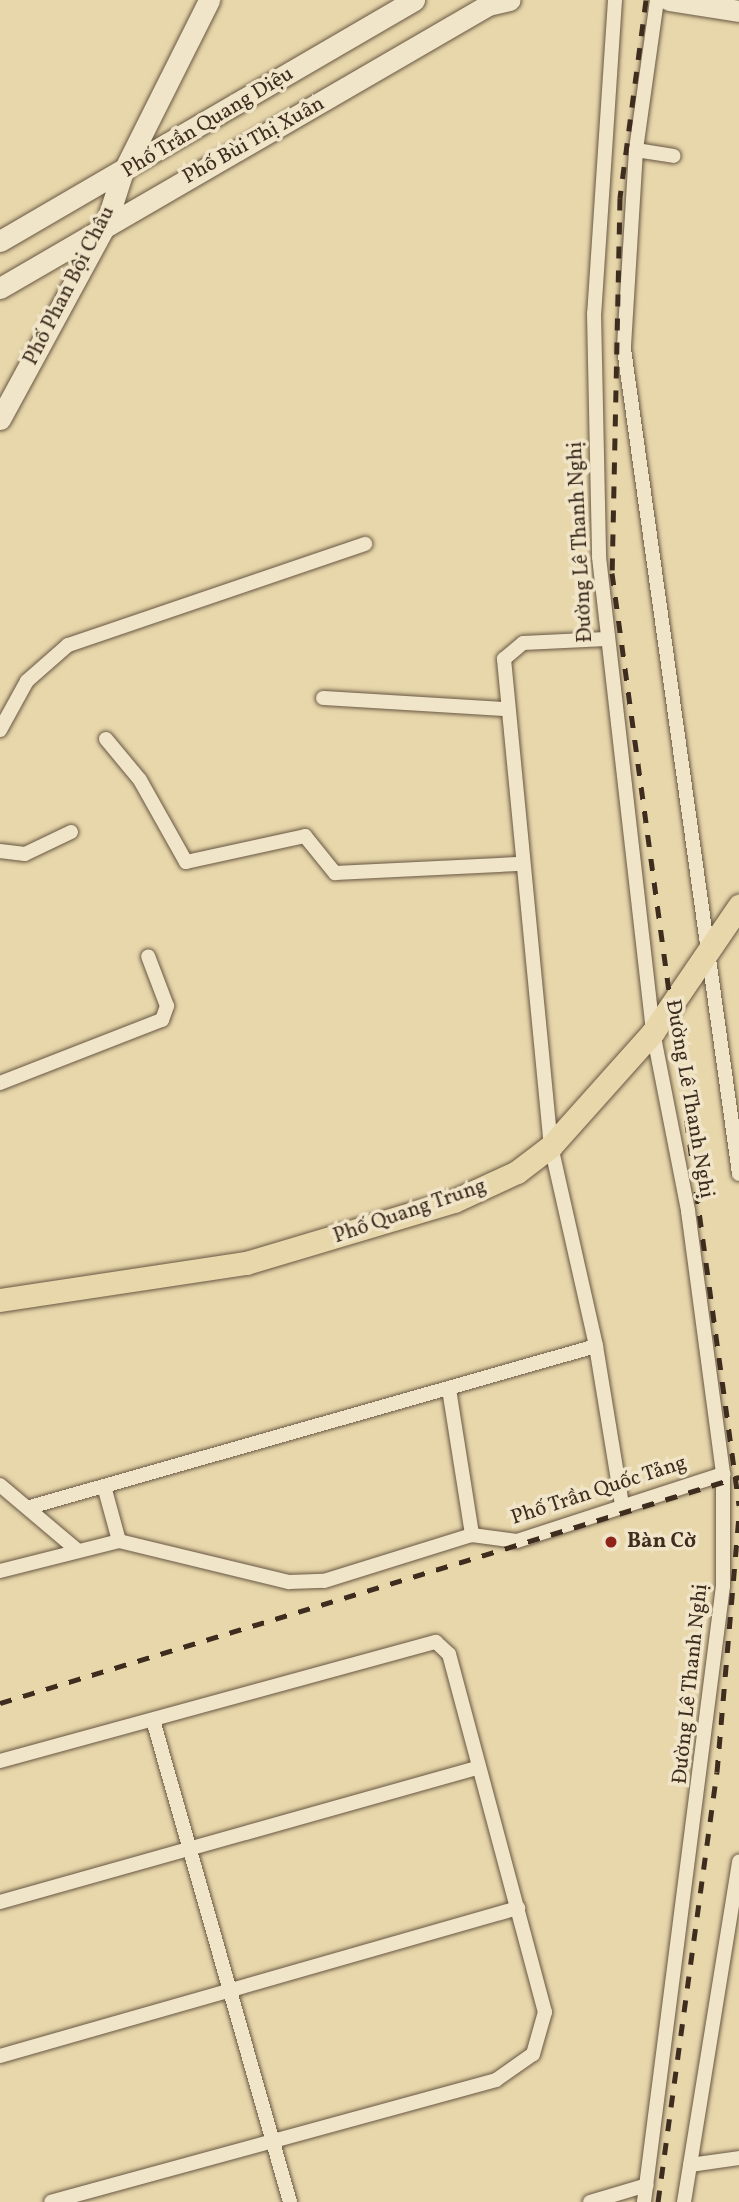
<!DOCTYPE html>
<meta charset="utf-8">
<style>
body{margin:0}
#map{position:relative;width:739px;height:2202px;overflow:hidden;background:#e8d7ab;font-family:Vollkorn,serif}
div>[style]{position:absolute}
.roads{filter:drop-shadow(0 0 2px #685742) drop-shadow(0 0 2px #685742)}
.street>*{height:14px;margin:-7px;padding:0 7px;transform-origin:7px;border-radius:7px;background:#f0e5c8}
.secondary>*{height:21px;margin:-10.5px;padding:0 10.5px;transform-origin:10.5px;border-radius:10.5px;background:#f0e5c8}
.primary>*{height:23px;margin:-11.5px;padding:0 11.5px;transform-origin:11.5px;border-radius:11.5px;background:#e8d7ab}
.rail>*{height:5px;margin-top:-2.5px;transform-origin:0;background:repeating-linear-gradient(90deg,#3e2c1f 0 12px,transparent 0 24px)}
.dots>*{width:19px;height:19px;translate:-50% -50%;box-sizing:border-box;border:4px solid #f0e5c8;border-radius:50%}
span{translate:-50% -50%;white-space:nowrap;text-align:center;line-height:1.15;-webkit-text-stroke:7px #f0e5c8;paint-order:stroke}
.street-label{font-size:21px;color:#3e2c1f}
.poi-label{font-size:21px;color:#3e2c1f;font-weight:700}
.left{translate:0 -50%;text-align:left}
</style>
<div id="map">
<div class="roads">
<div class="street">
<i style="left:615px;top:0;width:314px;rotate:93.8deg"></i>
<i style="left:594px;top:313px;width:244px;rotate:88.8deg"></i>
<i style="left:599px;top:557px;width:478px;rotate:83.5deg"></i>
<i style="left:653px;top:1032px;width:182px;rotate:78.9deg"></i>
<i style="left:688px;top:1211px;width:265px;rotate:82.4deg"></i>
<i style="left:723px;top:1474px;width:112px;rotate:90deg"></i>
<i style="left:723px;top:1586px;width:621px;rotate:97.31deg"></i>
<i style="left:657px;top:0;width:151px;rotate:98deg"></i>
<i style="left:636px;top:150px;width:199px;rotate:93.5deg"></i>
<i style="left:624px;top:349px;width:833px;rotate:82.06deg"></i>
<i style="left:636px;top:150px;width:38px;rotate:9deg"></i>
<i style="left:606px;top:639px;width:83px;rotate:177.2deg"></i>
<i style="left:523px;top:643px;width:25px;rotate:140deg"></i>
<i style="left:504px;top:659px;width:489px;rotate:84.5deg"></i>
<i style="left:551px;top:1146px;width:205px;rotate:77.3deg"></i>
<i style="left:596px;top:1346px;width:160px;rotate:80.7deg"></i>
<i style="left:323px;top:698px;width:182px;rotate:3.5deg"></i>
<i style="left:0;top:730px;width:56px;rotate:-61.1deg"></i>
<i style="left:27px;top:681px;width:55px;rotate:-41.3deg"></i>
<i style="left:68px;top:645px;width:314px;rotate:-18.8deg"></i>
<i style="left:106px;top:739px;width:53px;rotate:50.3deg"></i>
<i style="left:140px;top:780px;width:94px;rotate:60.7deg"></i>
<i style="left:186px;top:862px;width:122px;rotate:-12.3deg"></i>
<i style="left:305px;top:836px;width:48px;rotate:51deg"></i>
<i style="left:335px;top:873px;width:187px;rotate:-2.8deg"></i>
<i style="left:0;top:851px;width:25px;rotate:7deg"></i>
<i style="left:25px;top:854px;width:51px;rotate:-25.6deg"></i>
<i style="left:0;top:1083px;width:174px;rotate:-21.3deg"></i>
<i style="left:162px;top:1020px;width:15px;rotate:-70deg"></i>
<i style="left:167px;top:1006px;width:53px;rotate:-110.8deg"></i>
<i style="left:449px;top:1389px;width:148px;rotate:81deg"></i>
<i style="left:0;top:1485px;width:101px;rotate:40.2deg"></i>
<i style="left:104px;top:1486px;width:57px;rotate:74.7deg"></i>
<i style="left:30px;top:1507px;width:588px;rotate:-15.88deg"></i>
<i style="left:0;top:1571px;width:123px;rotate:-14.1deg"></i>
<i style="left:119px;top:1541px;width:175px;rotate:13.6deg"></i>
<i style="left:289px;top:1582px;width:35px;rotate:-2deg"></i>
<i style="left:324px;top:1581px;width:155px;rotate:-17.3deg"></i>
<i style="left:472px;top:1535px;width:45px;rotate:7.6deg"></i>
<i style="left:517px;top:1541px;width:217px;rotate:-18deg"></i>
<i style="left:153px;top:1720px;width:501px;rotate:74.13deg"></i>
<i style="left:0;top:1761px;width:452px;rotate:-15.3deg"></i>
<i style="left:436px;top:1642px;width:18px;rotate:43deg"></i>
<i style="left:449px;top:1654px;width:371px;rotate:75deg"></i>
<i style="left:545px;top:2012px;width:44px;rotate:105.9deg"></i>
<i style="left:533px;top:2054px;width:45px;rotate:144.9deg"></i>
<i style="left:496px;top:2080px;width:461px;rotate:164.7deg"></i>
<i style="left:0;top:1902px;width:496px;rotate:-15.7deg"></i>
<i style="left:0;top:2056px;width:539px;rotate:-15.95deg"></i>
<i style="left:690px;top:2165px;width:49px;rotate:-8.1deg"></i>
<i style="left:590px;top:2202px;width:59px;rotate:-16.6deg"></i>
<i style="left:684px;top:2202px;width:345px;rotate:-80.8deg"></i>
</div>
<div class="secondary">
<i style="left:669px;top:0;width:71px;rotate:8.9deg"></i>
<i style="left:0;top:241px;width:479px;rotate:-30.2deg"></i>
<i style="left:0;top:288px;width:564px;rotate:-30.11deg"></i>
<i style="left:488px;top:5px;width:22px;rotate:-13deg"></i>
<i style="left:0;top:419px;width:222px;rotate:-61.5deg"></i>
<i style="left:106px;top:224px;width:52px;rotate:-72.3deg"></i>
<i style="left:122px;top:174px;width:195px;rotate:-63.4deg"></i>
</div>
<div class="primary">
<i style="left:0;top:1300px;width:249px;rotate:-8.6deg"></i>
<i style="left:246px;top:1263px;width:217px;rotate:-16.6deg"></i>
<i style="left:454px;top:1201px;width:69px;rotate:-24.7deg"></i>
<i style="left:517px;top:1172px;width:43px;rotate:-37.4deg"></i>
<i style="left:551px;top:1146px;width:153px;rotate:-48.2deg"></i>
<i style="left:653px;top:1032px;width:153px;rotate:-55.7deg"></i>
</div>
</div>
<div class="rail">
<i style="left:646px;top:0;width:200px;rotate:97.5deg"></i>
<i style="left:620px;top:198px;width:375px;rotate:91.2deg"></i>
<i style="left:612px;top:573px;width:941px;rotate:82.24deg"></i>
<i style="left:0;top:1703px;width:773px;rotate:-17deg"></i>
<i style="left:658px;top:2202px;width:434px;rotate:-82.2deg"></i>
<i style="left:717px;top:1772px;width:260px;rotate:-85.1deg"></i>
</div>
<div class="dots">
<i style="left:611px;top:1542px;background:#8f2418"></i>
</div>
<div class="street-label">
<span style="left:208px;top:123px;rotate:-31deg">Phố Trần Quang Diệu</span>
<span style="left:254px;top:141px;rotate:-29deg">Phố Bùi Thị Xuân</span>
<span style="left:70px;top:286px;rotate:-63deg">Phố Phan Bội Châu</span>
<span style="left:581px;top:542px;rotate:-93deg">Đường Lê Thanh Nghị</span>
<span style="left:689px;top:1099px;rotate:80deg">Đường Lê Thanh Nghị</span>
<span style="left:410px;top:1212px;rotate:-19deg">Phố Quang Trung</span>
<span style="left:599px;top:1491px;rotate:-18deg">Phố Trần Quốc Tảng</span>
<span style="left:691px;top:1684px;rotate:-84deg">Đường Lê Thanh Nghị</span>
</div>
<div class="poi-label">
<span class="left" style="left:627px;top:1542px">Bàn Cờ</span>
</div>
</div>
